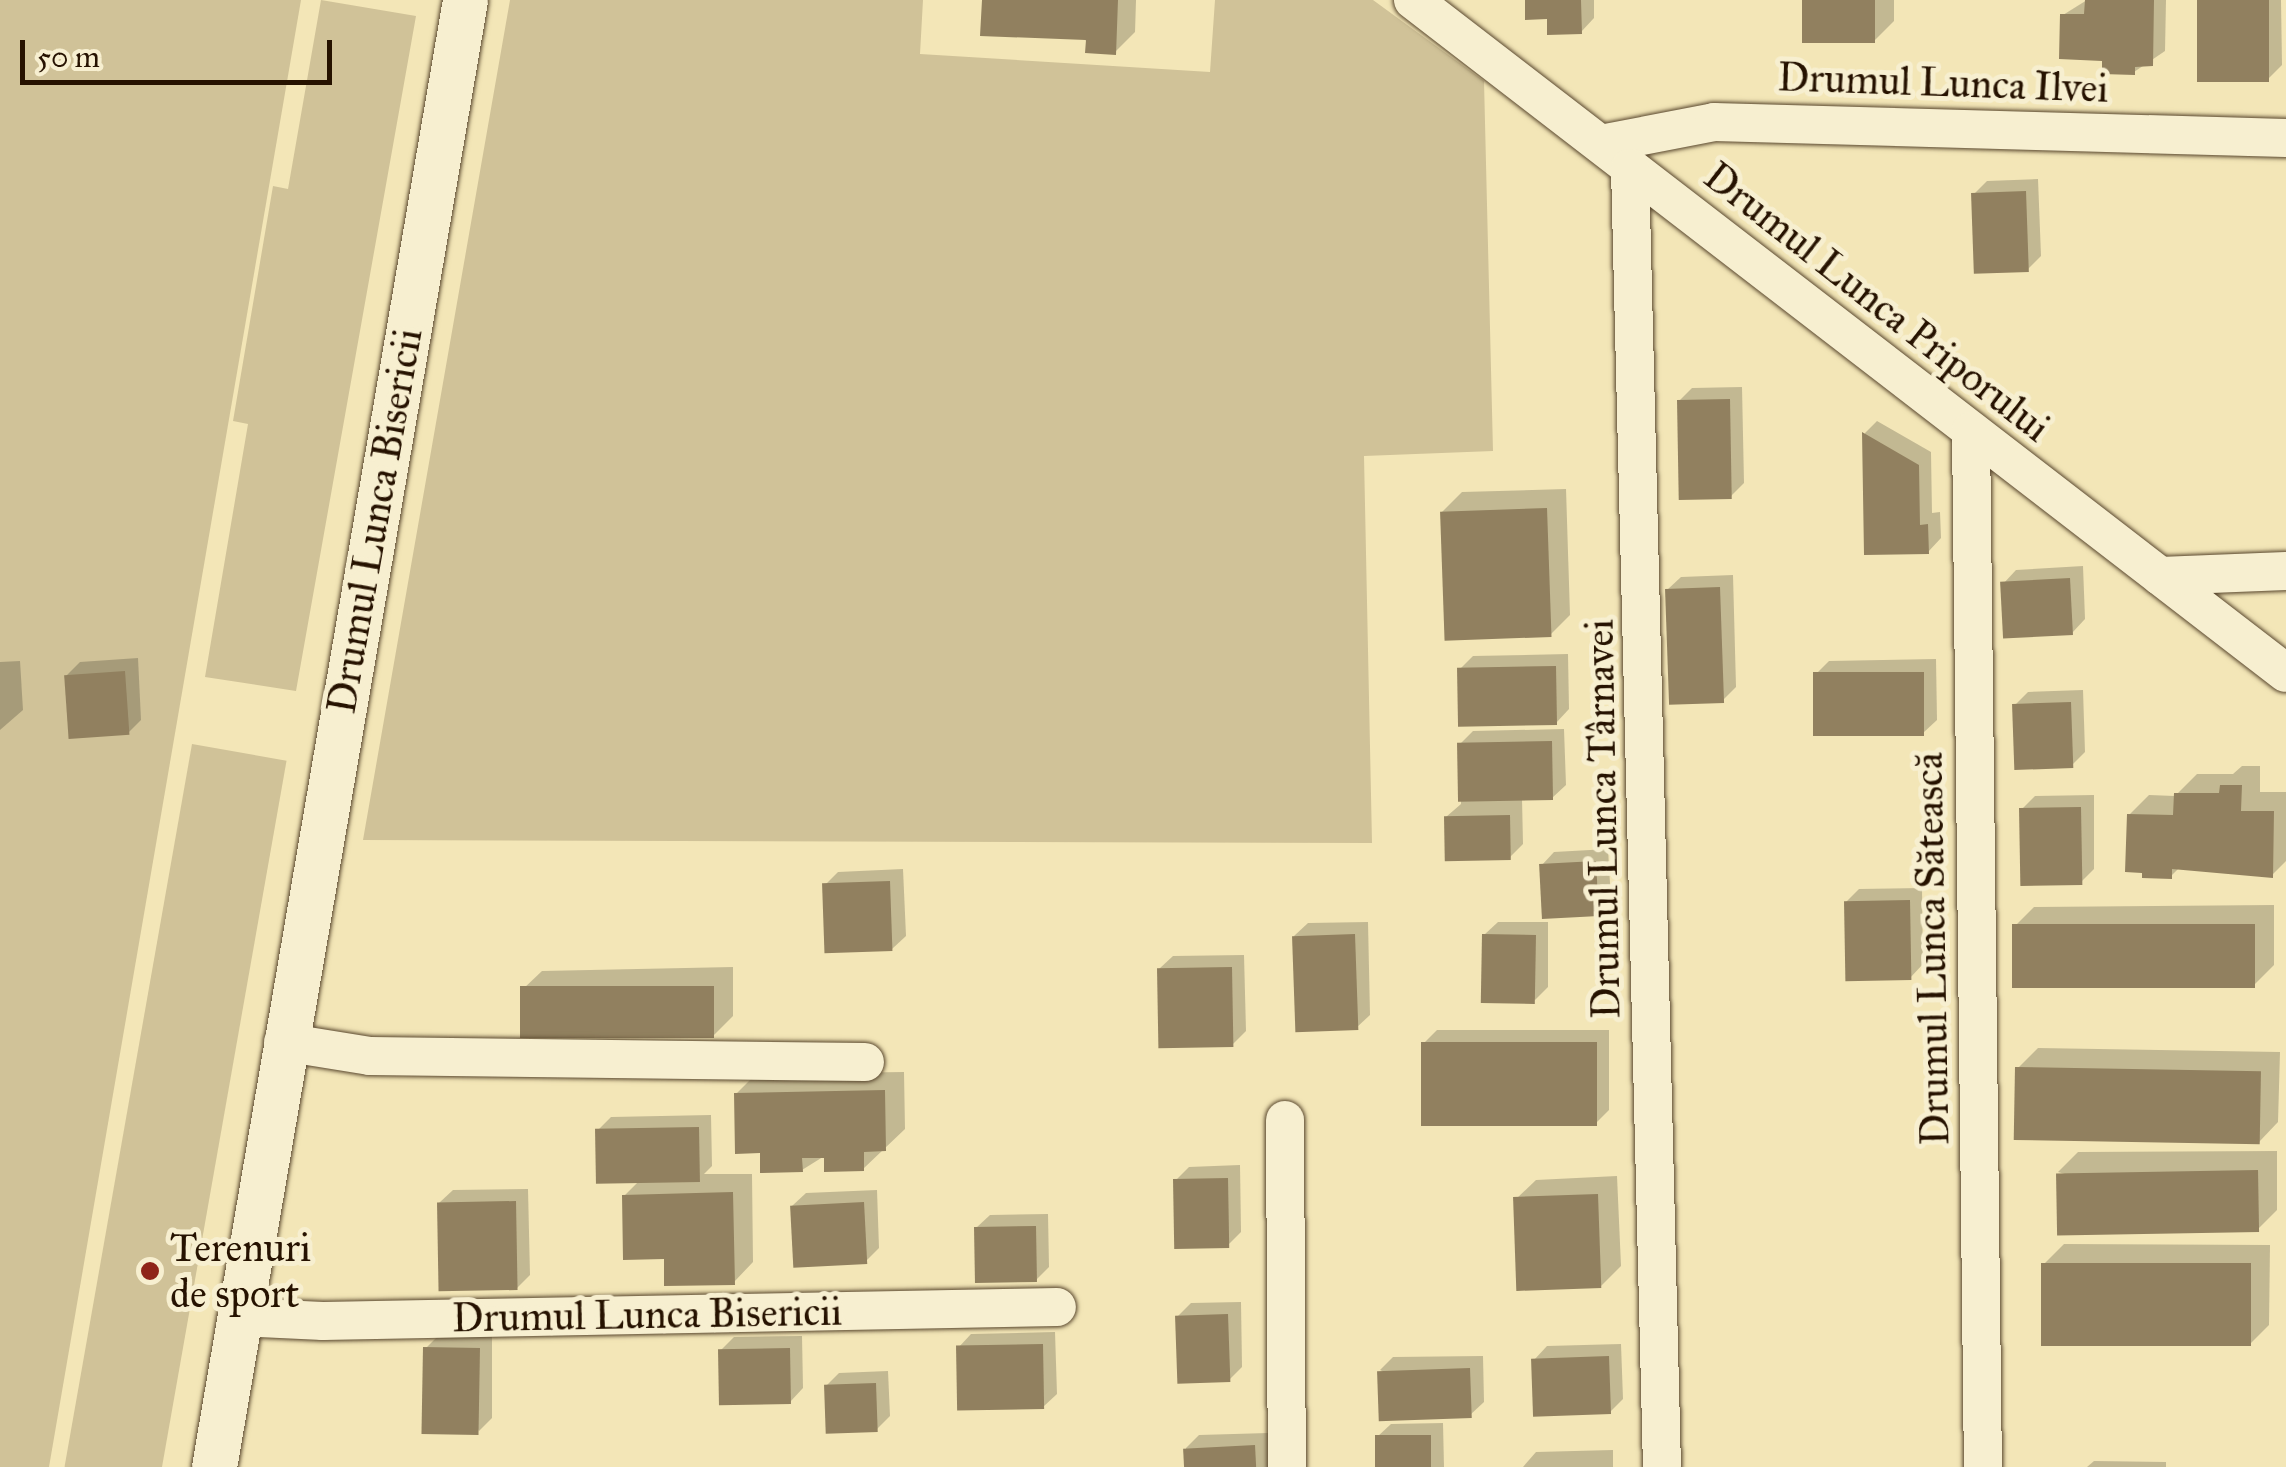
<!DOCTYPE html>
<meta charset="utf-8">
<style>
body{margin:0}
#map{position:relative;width:2286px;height:1467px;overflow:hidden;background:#f3e6b7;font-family:"IM FELL Great Primer",serif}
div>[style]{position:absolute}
.green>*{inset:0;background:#d0c298;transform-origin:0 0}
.shadow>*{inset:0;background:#0003}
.building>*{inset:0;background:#91805f;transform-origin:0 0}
.roads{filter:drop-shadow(0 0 2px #59472e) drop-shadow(0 0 2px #59472e)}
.minor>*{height:38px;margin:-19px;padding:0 19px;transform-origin:19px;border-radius:19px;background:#f7efd0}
.tertiary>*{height:45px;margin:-22.5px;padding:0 22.5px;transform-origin:22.5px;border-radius:22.5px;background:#f7efd0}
.dots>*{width:28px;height:28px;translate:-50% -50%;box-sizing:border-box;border:5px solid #f7efd0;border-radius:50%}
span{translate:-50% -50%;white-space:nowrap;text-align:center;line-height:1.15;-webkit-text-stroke:10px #f7efd0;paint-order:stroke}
.street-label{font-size:40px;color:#261200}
.poi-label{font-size:40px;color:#261200}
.left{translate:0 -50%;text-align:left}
.scale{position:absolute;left:20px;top:40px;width:312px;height:45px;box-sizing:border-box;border:5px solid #261200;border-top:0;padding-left:12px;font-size:30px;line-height:35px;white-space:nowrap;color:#261200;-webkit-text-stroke:8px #f7efd0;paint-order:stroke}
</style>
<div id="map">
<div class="green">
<i style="clip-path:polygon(0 0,301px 0,49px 1467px,0 1467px)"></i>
<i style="clip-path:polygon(321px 0,416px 16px,296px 691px,205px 677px,248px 424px,233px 421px,273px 186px,288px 189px)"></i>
<i style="clip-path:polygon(510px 0,923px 0,920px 54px,1210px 72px,1215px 0,1373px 0,1484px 81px,1493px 451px,1364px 456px,1372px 843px,363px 840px)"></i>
<i style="left:192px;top:744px;width:96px;height:734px;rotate:10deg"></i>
</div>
<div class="shadow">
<i style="clip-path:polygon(984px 0,1136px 0,1135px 32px,1115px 52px)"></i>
<i style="clip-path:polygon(1527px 0,1594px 0,1594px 18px,1581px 32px)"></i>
<i style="clip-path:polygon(1805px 0,1894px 0,1894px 21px,1874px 41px)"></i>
<i style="clip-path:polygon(2166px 0,2165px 51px,2134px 72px,2105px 58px,2063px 15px,2087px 0)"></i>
<i style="clip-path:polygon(2200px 0,2281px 0,2282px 65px,2269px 78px)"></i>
<i style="clip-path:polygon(2038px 179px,2041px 256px,2028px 269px,1974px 194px,1987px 181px)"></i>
<i style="clip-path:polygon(1742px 387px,1744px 483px,1731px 496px,1679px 401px,1692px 388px)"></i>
<i style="clip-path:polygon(1877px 421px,1931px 452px,1932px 513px,1940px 512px,1941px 538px,1928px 552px,1867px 553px,1865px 433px)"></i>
<i style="clip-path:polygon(1566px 489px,1570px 615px,1550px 635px,1442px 512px,1462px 492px)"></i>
<i style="clip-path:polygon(2083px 566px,2085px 619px,2072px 633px,2003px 584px,2016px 570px)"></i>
<i style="clip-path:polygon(1733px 575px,1736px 687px,1723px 700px,1667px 590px,1681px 577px)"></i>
<i style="clip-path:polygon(1568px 654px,1569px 709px,1556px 723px,1460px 669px,1473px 656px)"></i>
<i style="clip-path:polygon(138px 658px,141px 720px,128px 733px,67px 675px,80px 662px)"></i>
<i style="clip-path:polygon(1936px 659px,1937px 720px,1923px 733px,1816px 674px,1829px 661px)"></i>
<i style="clip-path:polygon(20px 661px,23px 710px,0 730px,0 662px)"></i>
<i style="clip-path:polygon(2083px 690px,2085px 752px,2072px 765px,2015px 705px,2028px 692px)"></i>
<i style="clip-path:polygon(1564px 729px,1566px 785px,1552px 798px,1522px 798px,1523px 844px,1509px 858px,1446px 817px,1461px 804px,1460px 744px,1473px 731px)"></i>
<i style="clip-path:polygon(2242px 766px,2260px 766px,2260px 792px,2286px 792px,2286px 861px,2272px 875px,2180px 867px,2171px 876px,2129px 815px,2149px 795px,2175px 796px,2197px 774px,2233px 774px)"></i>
<i style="clip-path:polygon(2094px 795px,2094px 869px,2081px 882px,2022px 809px,2035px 796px)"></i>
<i style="clip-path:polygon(1608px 849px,1611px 900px,1598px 913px,1541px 866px,1554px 852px)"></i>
<i style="clip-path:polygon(903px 869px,906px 936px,892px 949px,825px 885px,838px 872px)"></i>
<i style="clip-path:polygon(1922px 888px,1923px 964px,1910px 978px,1846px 902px,1859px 889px)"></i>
<i style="clip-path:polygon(2274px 905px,2274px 965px,2254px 985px,2014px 927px,2034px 907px)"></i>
<i style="clip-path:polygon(1368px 922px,1370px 1015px,1356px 1028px,1294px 936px,1308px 923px)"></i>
<i style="clip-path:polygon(1498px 922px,1548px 922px,1548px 987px,1535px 1000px,1484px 935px)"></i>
<i style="clip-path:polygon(1244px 955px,1246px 1031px,1233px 1044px,1159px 969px,1173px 956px)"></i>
<i style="clip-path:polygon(733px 967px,733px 1016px,713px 1036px,522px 990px,542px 971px)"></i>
<i style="clip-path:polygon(1437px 1030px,1609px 1030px,1609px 1110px,1596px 1123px,1424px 1043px)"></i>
<i style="clip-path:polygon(2038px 1048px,2280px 1052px,2278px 1122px,2259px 1142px,2018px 1068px)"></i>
<i style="clip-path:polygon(904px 1072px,905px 1129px,863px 1169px,826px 1155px,802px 1170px,762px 1150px,736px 1094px,756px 1074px)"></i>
<i style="clip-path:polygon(711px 1115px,712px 1166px,704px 1174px,752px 1174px,753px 1262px,734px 1282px,666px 1256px,624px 1196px,639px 1181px,598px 1130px,611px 1117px)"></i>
<i style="clip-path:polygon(2277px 1151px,2277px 1210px,2257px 1230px,2058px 1172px,2078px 1152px)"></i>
<i style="clip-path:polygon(1240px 1165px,1241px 1232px,1228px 1245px,1176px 1180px,1189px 1167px)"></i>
<i style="clip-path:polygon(1617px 1176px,1621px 1266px,1601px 1286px,1516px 1199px,1536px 1180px)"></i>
<i style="clip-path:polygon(528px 1189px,530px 1275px,517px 1288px,439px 1203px,453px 1190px)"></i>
<i style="clip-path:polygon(877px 1190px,879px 1248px,865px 1262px,792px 1206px,806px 1193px)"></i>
<i style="clip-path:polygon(1048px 1214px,1049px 1267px,1036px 1280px,976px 1228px,990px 1215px)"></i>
<i style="clip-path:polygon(2064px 1244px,2270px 1245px,2269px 1325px,2249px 1345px,2044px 1264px)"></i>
<i style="clip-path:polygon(1241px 1302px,1242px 1367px,1229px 1380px,1178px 1316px,1191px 1303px)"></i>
<i style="clip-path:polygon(1055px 1332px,1057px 1394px,1043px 1407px,958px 1348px,971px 1334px)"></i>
<i style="clip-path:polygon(439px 1335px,492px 1335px,492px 1418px,479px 1431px,426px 1348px)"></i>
<i style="clip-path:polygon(802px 1336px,803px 1388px,790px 1402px,721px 1350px,734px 1337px)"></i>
<i style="clip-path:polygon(1621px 1344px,1623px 1399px,1610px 1412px,1534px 1360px,1547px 1346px)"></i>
<i style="clip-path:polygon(1483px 1356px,1484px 1402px,1470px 1415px,1380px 1370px,1393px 1357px)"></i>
<i style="clip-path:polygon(888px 1371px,890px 1416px,877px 1429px,826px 1386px,839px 1373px)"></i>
<i style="clip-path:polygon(1443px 1423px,1444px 1467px,1378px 1467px,1377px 1437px,1391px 1424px)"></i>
<i style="clip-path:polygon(1268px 1433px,1268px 1467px,1186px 1467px,1186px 1448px,1199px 1435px)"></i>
<i style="clip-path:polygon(1613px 1450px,1613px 1467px,1523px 1467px,1536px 1452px)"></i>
<i style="clip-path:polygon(2094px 1461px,2166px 1462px,2166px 1467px,2087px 1467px)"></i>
</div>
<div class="building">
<i style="clip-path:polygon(982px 0,1118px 0,1116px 55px,1085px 53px,1086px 40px,980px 36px)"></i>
<i style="clip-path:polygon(1525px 0,1581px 0,1582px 34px,1547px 35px,1547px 19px,1525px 20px)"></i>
<i style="left:1802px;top:0;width:73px;height:43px"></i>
<i style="clip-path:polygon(2085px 0,2154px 0,2153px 66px,2135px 67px,2135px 75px,2102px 74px,2102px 61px,2059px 59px,2060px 14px,2084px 14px)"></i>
<i style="left:2197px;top:0;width:72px;height:82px"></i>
<i style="left:2026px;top:191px;width:81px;height:55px;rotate:88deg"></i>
<i style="left:1730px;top:399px;width:100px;height:53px;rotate:89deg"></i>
<i style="clip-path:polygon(1862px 432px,1919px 465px,1920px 525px,1928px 524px,1929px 554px,1864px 555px)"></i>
<i style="left:1547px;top:508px;width:129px;height:107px;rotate:88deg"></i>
<i style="left:2070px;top:578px;width:57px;height:70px;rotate:87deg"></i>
<i style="left:1720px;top:587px;width:116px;height:55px;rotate:88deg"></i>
<i style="left:1556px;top:666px;width:59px;height:99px;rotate:89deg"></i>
<i style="left:125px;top:671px;width:64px;height:61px;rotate:86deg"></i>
<i style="left:1924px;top:672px;width:64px;height:111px;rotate:90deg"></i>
<i style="left:2071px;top:702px;width:66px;height:59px;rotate:88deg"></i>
<i style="left:1552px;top:741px;width:59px;height:95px;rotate:89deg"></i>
<i style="clip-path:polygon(2220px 785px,2242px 785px,2241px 811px,2274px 811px,2273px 878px,2172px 869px,2172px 879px,2142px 878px,2142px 873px,2125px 872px,2127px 814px,2173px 815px,2174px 793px,2219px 793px)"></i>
<i style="left:2081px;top:807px;width:78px;height:62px;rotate:89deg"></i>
<i style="left:1510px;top:815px;width:45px;height:66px;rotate:89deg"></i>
<i style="left:1596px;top:861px;width:55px;height:57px;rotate:87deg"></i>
<i style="left:890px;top:881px;width:70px;height:68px;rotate:88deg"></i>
<i style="left:1910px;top:900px;width:80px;height:66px;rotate:89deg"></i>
<i style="left:2255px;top:924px;width:64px;height:243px;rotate:90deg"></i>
<i style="left:1355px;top:934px;width:96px;height:63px;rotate:88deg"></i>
<i style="left:1482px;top:934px;width:54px;height:69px;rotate:1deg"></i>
<i style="left:1232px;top:967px;width:80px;height:75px;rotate:89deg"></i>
<i style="left:714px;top:986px;width:52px;height:194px;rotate:90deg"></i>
<i style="left:1421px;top:1042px;width:176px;height:84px"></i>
<i style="left:2015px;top:1067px;width:246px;height:73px;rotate:1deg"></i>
<i style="clip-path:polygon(885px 1090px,886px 1151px,864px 1152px,864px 1171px,824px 1172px,824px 1158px,802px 1158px,803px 1172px,760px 1173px,760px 1153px,735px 1154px,734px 1093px)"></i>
<i style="left:699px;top:1127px;width:55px;height:104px;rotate:89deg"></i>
<i style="left:2258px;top:1170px;width:62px;height:202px;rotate:89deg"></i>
<i style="left:1228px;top:1178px;width:70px;height:55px;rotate:89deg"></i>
<i style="clip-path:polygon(733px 1192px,735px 1285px,664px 1286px,664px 1259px,623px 1260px,622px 1195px)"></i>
<i style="left:1598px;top:1194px;width:94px;height:85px;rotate:88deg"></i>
<i style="left:516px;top:1201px;width:89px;height:79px;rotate:89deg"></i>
<i style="left:864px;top:1202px;width:62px;height:74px;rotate:87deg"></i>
<i style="left:1036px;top:1226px;width:56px;height:62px;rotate:89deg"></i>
<i style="left:2041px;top:1263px;width:210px;height:83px"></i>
<i style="left:1228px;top:1314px;width:68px;height:53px;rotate:88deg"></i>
<i style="left:1043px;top:1344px;width:65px;height:87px;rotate:89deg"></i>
<i style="left:423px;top:1347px;width:57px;height:87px;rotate:1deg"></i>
<i style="left:790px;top:1348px;width:56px;height:72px;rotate:89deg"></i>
<i style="left:1609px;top:1356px;width:58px;height:78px;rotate:88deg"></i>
<i style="left:1470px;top:1368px;width:50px;height:93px;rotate:88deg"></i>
<i style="left:876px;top:1383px;width:49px;height:52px;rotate:88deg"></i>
<i style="left:1431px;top:1435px;width:32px;height:56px;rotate:90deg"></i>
<i style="left:1255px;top:1445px;width:22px;height:72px;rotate:87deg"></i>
</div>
<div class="roads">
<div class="minor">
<i style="left:1413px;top:0;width:1102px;rotate:37.63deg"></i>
<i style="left:1601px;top:144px;width:115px;rotate:-11deg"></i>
<i style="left:1714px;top:122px;width:572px;rotate:1.6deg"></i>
<i style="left:1630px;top:168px;width:1299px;rotate:88.59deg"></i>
<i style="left:1971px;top:431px;width:1036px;rotate:89.34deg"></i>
<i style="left:2160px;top:576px;width:126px;rotate:-2.3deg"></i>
<i style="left:283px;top:1042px;width:88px;rotate:9.1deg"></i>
<i style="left:370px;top:1056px;width:495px;rotate:0.7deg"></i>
<i style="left:1285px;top:1120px;width:347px;rotate:89.7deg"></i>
<i style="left:238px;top:1317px;width:85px;rotate:2.7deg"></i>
<i style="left:323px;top:1321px;width:734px;rotate:-1.09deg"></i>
</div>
<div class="tertiary">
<i style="left:214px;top:1467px;width:1488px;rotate:-80.29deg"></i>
</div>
</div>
<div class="dots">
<i style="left:150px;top:1271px;background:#8f2418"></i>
</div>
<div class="street-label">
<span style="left:1943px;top:83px;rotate:2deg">Drumul Lunca Ilvei</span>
<span style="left:1877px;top:302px;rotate:38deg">Drumul Lunca Priporului</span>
<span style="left:375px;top:521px;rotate:-80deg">Drumul Lunca Bisericii</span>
<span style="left:1603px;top:819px;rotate:-91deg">Drumul Lunca Târnavei</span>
<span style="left:1932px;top:949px;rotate:-91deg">Drumul Lunca Sătească</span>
<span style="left:647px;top:1315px;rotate:-1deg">Drumul Lunca Bisericii</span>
</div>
<div class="poi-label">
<span class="left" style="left:170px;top:1271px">Terenuri<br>de sport</span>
</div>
<div class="scale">50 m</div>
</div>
